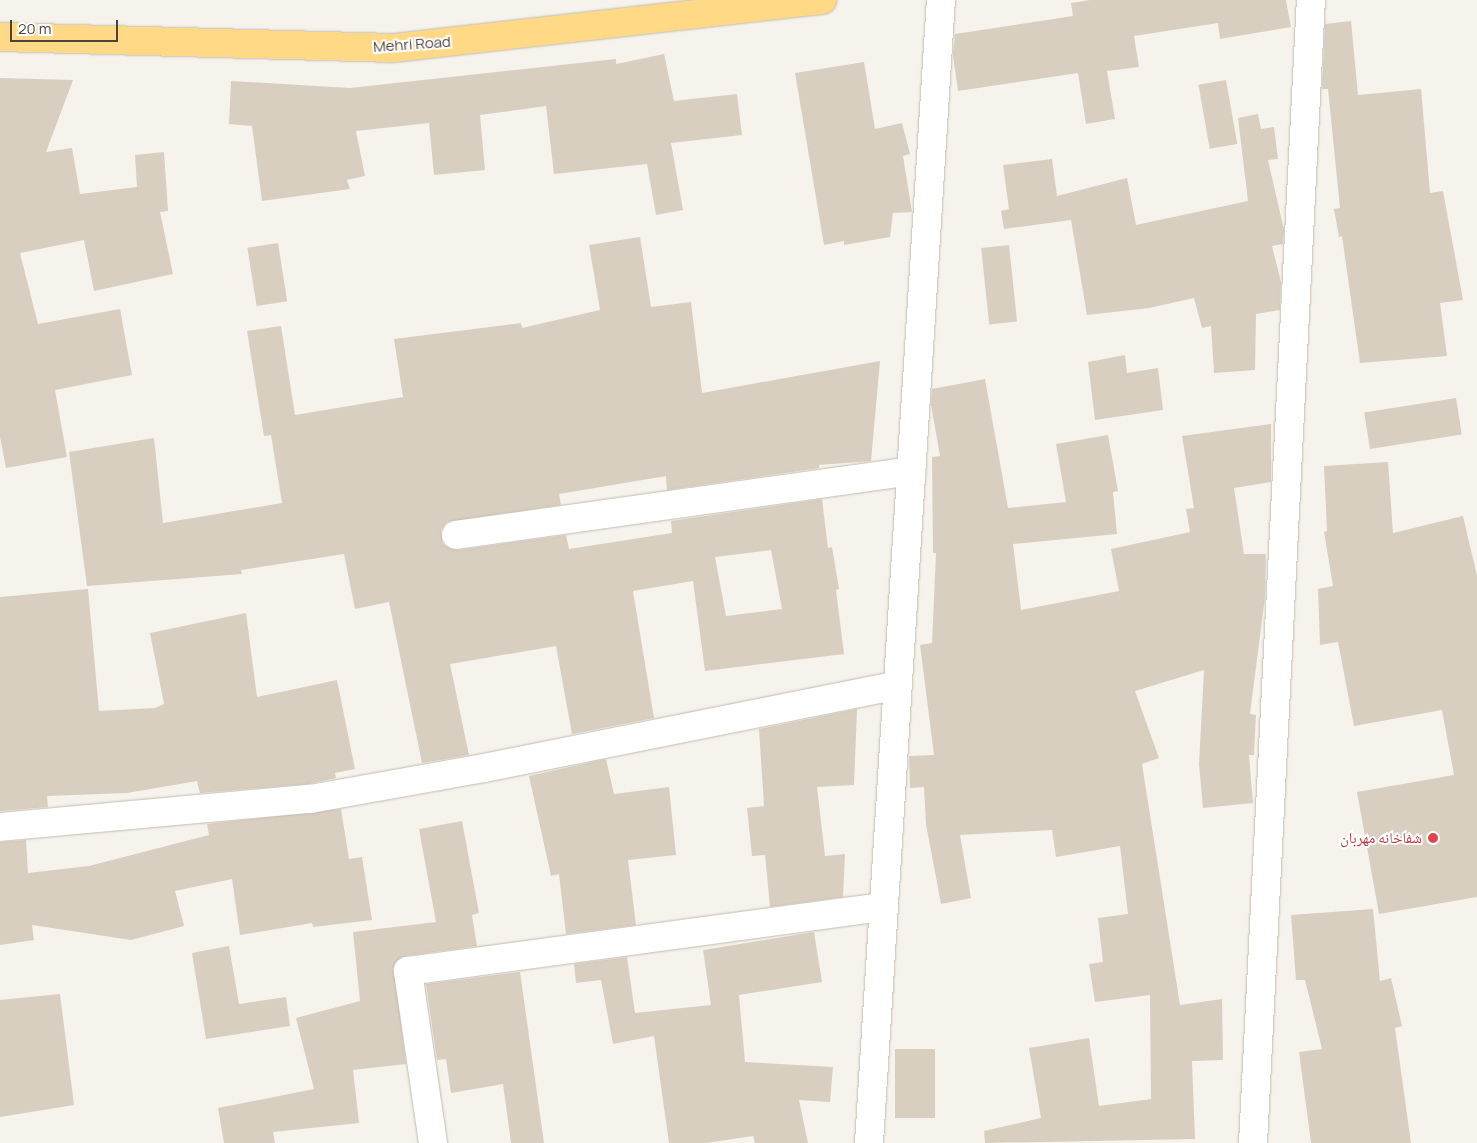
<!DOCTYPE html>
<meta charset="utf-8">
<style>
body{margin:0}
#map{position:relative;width:1477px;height:1143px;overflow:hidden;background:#f6f3ec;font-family:Manrope,"Noto Naskh Arabic",sans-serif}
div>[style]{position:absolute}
.building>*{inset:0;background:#d8cfc1;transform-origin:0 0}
.roads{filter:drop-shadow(0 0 1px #c2bbae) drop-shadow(0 0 1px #c2bbae)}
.minor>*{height:28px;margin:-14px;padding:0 14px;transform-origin:14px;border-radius:14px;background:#fff}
.trunk>*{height:28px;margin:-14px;padding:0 14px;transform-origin:14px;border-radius:14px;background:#ffd985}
.dots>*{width:14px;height:14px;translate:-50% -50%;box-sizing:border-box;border:2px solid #fff;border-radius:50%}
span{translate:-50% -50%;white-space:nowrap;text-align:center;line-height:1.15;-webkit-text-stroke:4px #fff;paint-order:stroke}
.street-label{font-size:15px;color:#4b4439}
.health-label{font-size:15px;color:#be3a42}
.right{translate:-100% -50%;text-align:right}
.scale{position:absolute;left:10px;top:20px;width:108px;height:22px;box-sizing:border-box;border:2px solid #4b4439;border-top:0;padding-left:6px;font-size:15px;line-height:18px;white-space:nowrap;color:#4b4439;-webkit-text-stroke:4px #fff;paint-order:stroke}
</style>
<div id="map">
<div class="building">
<i style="clip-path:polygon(1090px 0,1286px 0,1291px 27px,1220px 39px,1218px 23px,1134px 36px,1139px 67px,1107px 71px,1115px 119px,1086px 124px,1078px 73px,958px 91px,953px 56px,955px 34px,1073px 16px,1071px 3px)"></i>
<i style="clip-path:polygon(1351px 21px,1358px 95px,1421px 89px,1430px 193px,1443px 191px,1463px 300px,1440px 303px,1447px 356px,1360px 363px,1342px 236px,1339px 237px,1334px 209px,1340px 208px,1328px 89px,1322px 89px,1325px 24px)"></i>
<i style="clip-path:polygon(664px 54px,674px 101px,737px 94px,742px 135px,671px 143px,683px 210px,656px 215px,647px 164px,554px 174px,546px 106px,480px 115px,485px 170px,434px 175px,429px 123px,356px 131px,365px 176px,347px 180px,350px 189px,262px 201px,252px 126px,229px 124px,231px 81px,350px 88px,616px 59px,616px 64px)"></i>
<i style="clip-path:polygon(864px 62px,875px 129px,902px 123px,910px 154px,903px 156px,912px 212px,893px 213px,890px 237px,844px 245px,844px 241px,824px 245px,795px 73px)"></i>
<i style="clip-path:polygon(0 78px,73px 80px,46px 152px,72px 148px,80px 194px,137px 187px,135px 155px,164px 152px,168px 211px,160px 212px,173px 274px,94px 291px,84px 240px,20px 253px,38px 324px,120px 309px,132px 375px,55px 390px,67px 457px,6px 468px,0 437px)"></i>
<i style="left:1226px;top:80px;width:65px;height:28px;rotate:80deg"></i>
<i style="clip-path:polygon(1258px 114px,1261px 129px,1274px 127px,1278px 159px,1268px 160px,1284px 230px,1283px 244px,1272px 246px,1281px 282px,1280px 310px,1256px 314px,1255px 370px,1214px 373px,1211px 326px,1202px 328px,1194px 298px,1149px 308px,1087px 315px,1071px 220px,1004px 229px,1001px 211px,1009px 209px,1003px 165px,1052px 159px,1057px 196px,1127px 178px,1136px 225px,1248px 201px,1238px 118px)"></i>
<i style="clip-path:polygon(evenodd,640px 237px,651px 307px,691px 302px,702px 393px,880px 361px,871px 461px,819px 465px,819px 468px,667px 490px,666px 476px,559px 494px,561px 505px,447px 522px,441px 530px,443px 544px,458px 550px,566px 535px,569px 549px,672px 533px,671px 521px,822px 499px,828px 548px,832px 547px,839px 589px,836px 590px,844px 654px,705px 671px,693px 581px,633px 591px,654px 718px,572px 734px,556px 646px,450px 664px,469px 755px,422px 763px,389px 602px,355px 609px,344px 554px,241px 570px,242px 574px,87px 586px,69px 452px,154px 438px,163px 523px,282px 503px,271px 435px,264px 436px,247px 331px,281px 326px,295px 415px,403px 397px,394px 339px,521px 323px,522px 328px,600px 310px,589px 245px,640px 237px,771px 550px,782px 609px,726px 616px,715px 557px,771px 550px)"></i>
<i style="left:278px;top:243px;width:59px;height:31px;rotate:81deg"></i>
<i style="left:1009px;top:245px;width:77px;height:28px;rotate:84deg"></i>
<i style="clip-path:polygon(1125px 355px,1127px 373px,1158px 368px,1163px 410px,1095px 420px,1088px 362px)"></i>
<i style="clip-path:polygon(985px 379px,1008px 508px,1066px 502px,1056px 444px,1108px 435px,1118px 491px,1113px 492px,1117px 534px,1013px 544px,1021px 610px,1119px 591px,1111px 549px,1190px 532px,1186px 509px,1194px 508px,1182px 436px,1271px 424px,1271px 482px,1234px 488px,1244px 554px,1266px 554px,1265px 597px,1250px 714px,1256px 715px,1254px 755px,1249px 755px,1253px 803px,1203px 808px,1199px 764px,1204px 670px,1135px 691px,1159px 758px,1142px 764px,1180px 1005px,1222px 999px,1223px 1060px,1192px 1061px,1195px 1139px,985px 1143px,984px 1131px,1041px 1118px,1029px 1048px,1089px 1038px,1099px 1106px,1151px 1099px,1150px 995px,1095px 1002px,1089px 964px,1103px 962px,1098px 918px,1128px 914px,1120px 846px,1056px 857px,1052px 830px,960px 835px,971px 898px,941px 904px,926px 824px,924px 787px,910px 788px,909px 756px,934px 755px,920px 645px,932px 643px,936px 553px,933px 553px,932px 457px,940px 456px,931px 405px,932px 389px)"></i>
<i style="left:1456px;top:398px;width:37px;height:93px;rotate:81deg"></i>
<i style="clip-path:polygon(1388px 462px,1393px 533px,1463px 516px,1477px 576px,1477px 897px,1379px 914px,1357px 792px,1454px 775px,1442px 710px,1354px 726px,1338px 642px,1320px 645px,1318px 589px,1333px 586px,1324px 532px,1327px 531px,1324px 466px)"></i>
<i style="clip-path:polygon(88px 589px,99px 711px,155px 708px,164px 704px,150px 633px,246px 613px,257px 697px,337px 680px,355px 769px,335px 773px,336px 778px,308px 784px,200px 793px,197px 781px,127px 793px,47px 796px,48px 807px,0 811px,0 597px)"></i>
<i style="clip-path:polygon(857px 709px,854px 785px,817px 787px,825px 856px,845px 854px,843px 897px,770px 907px,765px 855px,752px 856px,747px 808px,764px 806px,759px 729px)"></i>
<i style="clip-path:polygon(606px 759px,614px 794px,669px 787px,676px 855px,628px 860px,636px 925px,566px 934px,559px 874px,551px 876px,529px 776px)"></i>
<i style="clip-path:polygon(341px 809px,349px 859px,362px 857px,372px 920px,313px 927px,312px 923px,240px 935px,232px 879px,175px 891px,184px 926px,131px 940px,32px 925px,34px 940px,0 945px,0 842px,26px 840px,28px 873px,89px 866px,209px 835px,207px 824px)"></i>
<i style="clip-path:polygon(462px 821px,479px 913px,472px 915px,477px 946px,406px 956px,394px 965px,406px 1064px,353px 1070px,359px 1123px,273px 1132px,275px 1143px,224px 1143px,218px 1108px,314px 1089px,296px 1018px,360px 1001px,353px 932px,436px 922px,419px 829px)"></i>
<i style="clip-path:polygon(1373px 909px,1380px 981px,1391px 978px,1402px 1026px,1395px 1028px,1411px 1143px,1311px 1143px,1299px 1052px,1322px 1049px,1305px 980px,1296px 980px,1291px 915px)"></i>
<i style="clip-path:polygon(814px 932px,822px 982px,739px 995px,745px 1062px,833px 1067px,830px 1102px,799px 1100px,808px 1143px,755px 1143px,753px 1136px,706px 1143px,669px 1143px,654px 1036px,613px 1044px,601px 980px,576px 983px,574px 964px,627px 957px,635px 1013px,711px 1005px,703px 950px)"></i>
<i style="clip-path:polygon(229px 946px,239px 1004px,286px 997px,290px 1026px,206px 1039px,192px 953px)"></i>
<i style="clip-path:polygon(520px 972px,544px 1143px,511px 1143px,503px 1084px,451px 1093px,446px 1059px,437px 1060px,426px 984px)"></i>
<i style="clip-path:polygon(60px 994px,74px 1105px,0 1117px,0 1000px)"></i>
<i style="left:895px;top:1049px;width:40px;height:69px"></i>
</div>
<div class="roads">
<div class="minor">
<i style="left:456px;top:535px;width:460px;rotate:-8deg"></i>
<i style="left:0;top:827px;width:311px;rotate:-5.2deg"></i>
<i style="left:310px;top:799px;width:177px;rotate:-10.1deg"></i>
<i style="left:484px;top:768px;width:422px;rotate:-11.3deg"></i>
<i style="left:433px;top:1143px;width:174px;rotate:-98.3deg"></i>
<i style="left:408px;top:971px;width:480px;rotate:-7.7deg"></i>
<i style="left:869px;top:1143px;width:1145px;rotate:-86.4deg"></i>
<i style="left:1253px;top:1143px;width:1144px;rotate:-87.1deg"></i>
</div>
<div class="trunk">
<i style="left:0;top:37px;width:393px;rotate:1.6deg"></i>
<i style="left:393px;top:48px;width:432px;rotate:-6.4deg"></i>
</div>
</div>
<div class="dots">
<i style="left:1433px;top:838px;background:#e0444e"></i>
</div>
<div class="street-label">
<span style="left:412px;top:44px;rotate:-4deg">Mehri Road</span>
</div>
<div class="health-label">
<span class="right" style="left:1422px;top:838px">شفاخانه مهربان</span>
</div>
<div class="scale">20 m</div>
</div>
